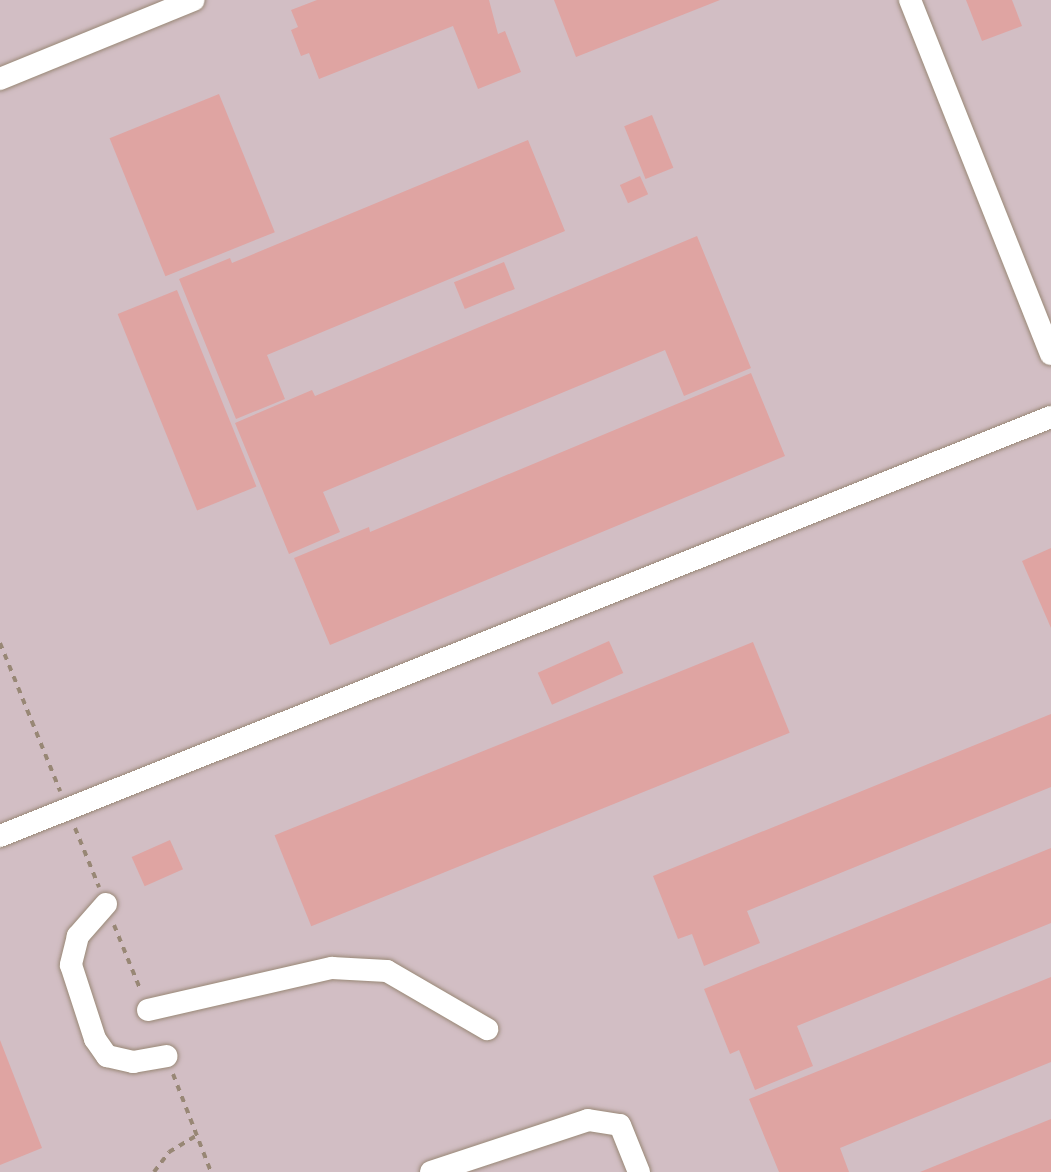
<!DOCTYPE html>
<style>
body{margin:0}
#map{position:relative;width:1051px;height:1172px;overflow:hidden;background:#f5e4cc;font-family:"Patrick Hand",sans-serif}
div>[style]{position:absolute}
.industrial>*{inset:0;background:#d2bec4;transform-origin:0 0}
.building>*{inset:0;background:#dfa4a2;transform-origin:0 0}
.path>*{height:4px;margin-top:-2px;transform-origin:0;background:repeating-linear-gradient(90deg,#988775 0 6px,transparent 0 12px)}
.roads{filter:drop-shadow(0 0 2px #988775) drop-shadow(0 0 2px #988775)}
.minor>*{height:22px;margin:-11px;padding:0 11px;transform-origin:11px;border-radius:11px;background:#fff}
span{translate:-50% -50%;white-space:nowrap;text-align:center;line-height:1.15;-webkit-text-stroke:6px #fff;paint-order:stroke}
</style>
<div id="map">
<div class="industrial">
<i style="left:0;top:0;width:1051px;height:1172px"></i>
</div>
<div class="building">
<i style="clip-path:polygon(317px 0,489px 0,498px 34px,505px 31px,521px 72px,478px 89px,453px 26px,319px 79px,309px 53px,301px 56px,291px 30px,298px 27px,291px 10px)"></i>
<i style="clip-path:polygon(554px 0,720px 0,576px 57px)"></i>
<i style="clip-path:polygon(966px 0,1012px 0,1022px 26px,982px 41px)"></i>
<i style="left:219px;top:94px;width:149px;height:118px;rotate:68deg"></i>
<i style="left:652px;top:115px;width:57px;height:30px;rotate:68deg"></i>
<i style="clip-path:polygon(528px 140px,565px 231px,267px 355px,285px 399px,236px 419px,179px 279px,230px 258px,232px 263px)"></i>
<i style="left:640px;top:176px;width:20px;height:22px;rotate:66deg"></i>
<i style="clip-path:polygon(697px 236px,751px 368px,684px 396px,665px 350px,323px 492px,340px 532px,289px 554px,235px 423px,312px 390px,315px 396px)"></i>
<i style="left:504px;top:262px;width:29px;height:54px;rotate:68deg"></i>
<i style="left:177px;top:290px;width:212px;height:64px;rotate:68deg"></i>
<i style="clip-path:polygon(751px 373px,785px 456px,330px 645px,294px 558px,369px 527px,370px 532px)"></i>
<i style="clip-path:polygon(1051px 548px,1051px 628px,1022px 561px)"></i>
<i style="left:609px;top:641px;width:35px;height:78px;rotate:66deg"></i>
<i style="left:753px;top:642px;width:98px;height:516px;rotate:68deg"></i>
<i style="clip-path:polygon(1051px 714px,1051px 787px,747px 911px,760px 943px,704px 966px,692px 934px,678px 939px,653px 876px)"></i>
<i style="left:170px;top:840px;width:32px;height:42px;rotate:66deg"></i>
<i style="clip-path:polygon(1051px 848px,1051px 923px,797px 1026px,813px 1066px,755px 1090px,739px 1050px,730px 1054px,704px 989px)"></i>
<i style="clip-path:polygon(1051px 977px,1051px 1062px,840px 1148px,849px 1172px,779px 1172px,749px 1099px)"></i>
<i style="clip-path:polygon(0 1040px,42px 1148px,0 1165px)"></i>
<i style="clip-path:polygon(1051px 1119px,1051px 1172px,920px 1172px)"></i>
</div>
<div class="path">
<i style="left:0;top:643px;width:160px;rotate:67.9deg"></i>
<i style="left:75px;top:828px;width:64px;rotate:67.9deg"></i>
<i style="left:114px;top:925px;width:71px;rotate:67.8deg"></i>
<i style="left:173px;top:1074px;width:105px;rotate:68.8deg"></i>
<i style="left:154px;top:1172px;width:25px;rotate:-53deg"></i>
<i style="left:169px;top:1152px;width:33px;rotate:-31deg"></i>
</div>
<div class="roads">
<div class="minor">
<i style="left:910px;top:0;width:381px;rotate:68.3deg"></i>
<i style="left:0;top:79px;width:209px;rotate:-22.2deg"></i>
<i style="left:0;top:836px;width:1131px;rotate:-21.74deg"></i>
<i style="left:106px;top:904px;width:43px;rotate:131.2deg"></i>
<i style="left:78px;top:936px;width:30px;rotate:104deg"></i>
<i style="left:71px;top:965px;width:78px;rotate:72deg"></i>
<i style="left:95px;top:1039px;width:21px;rotate:55deg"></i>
<i style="left:107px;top:1056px;width:27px;rotate:13deg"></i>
<i style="left:133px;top:1062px;width:34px;rotate:-10deg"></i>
<i style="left:148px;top:1010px;width:189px;rotate:-12.9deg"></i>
<i style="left:332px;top:968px;width:55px;rotate:3.1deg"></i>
<i style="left:387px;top:971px;width:116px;rotate:30.1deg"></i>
<i style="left:431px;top:1172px;width:165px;rotate:-18.3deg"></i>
<i style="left:588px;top:1120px;width:32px;rotate:9deg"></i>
<i style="left:620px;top:1125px;width:51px;rotate:68deg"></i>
</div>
</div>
</div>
